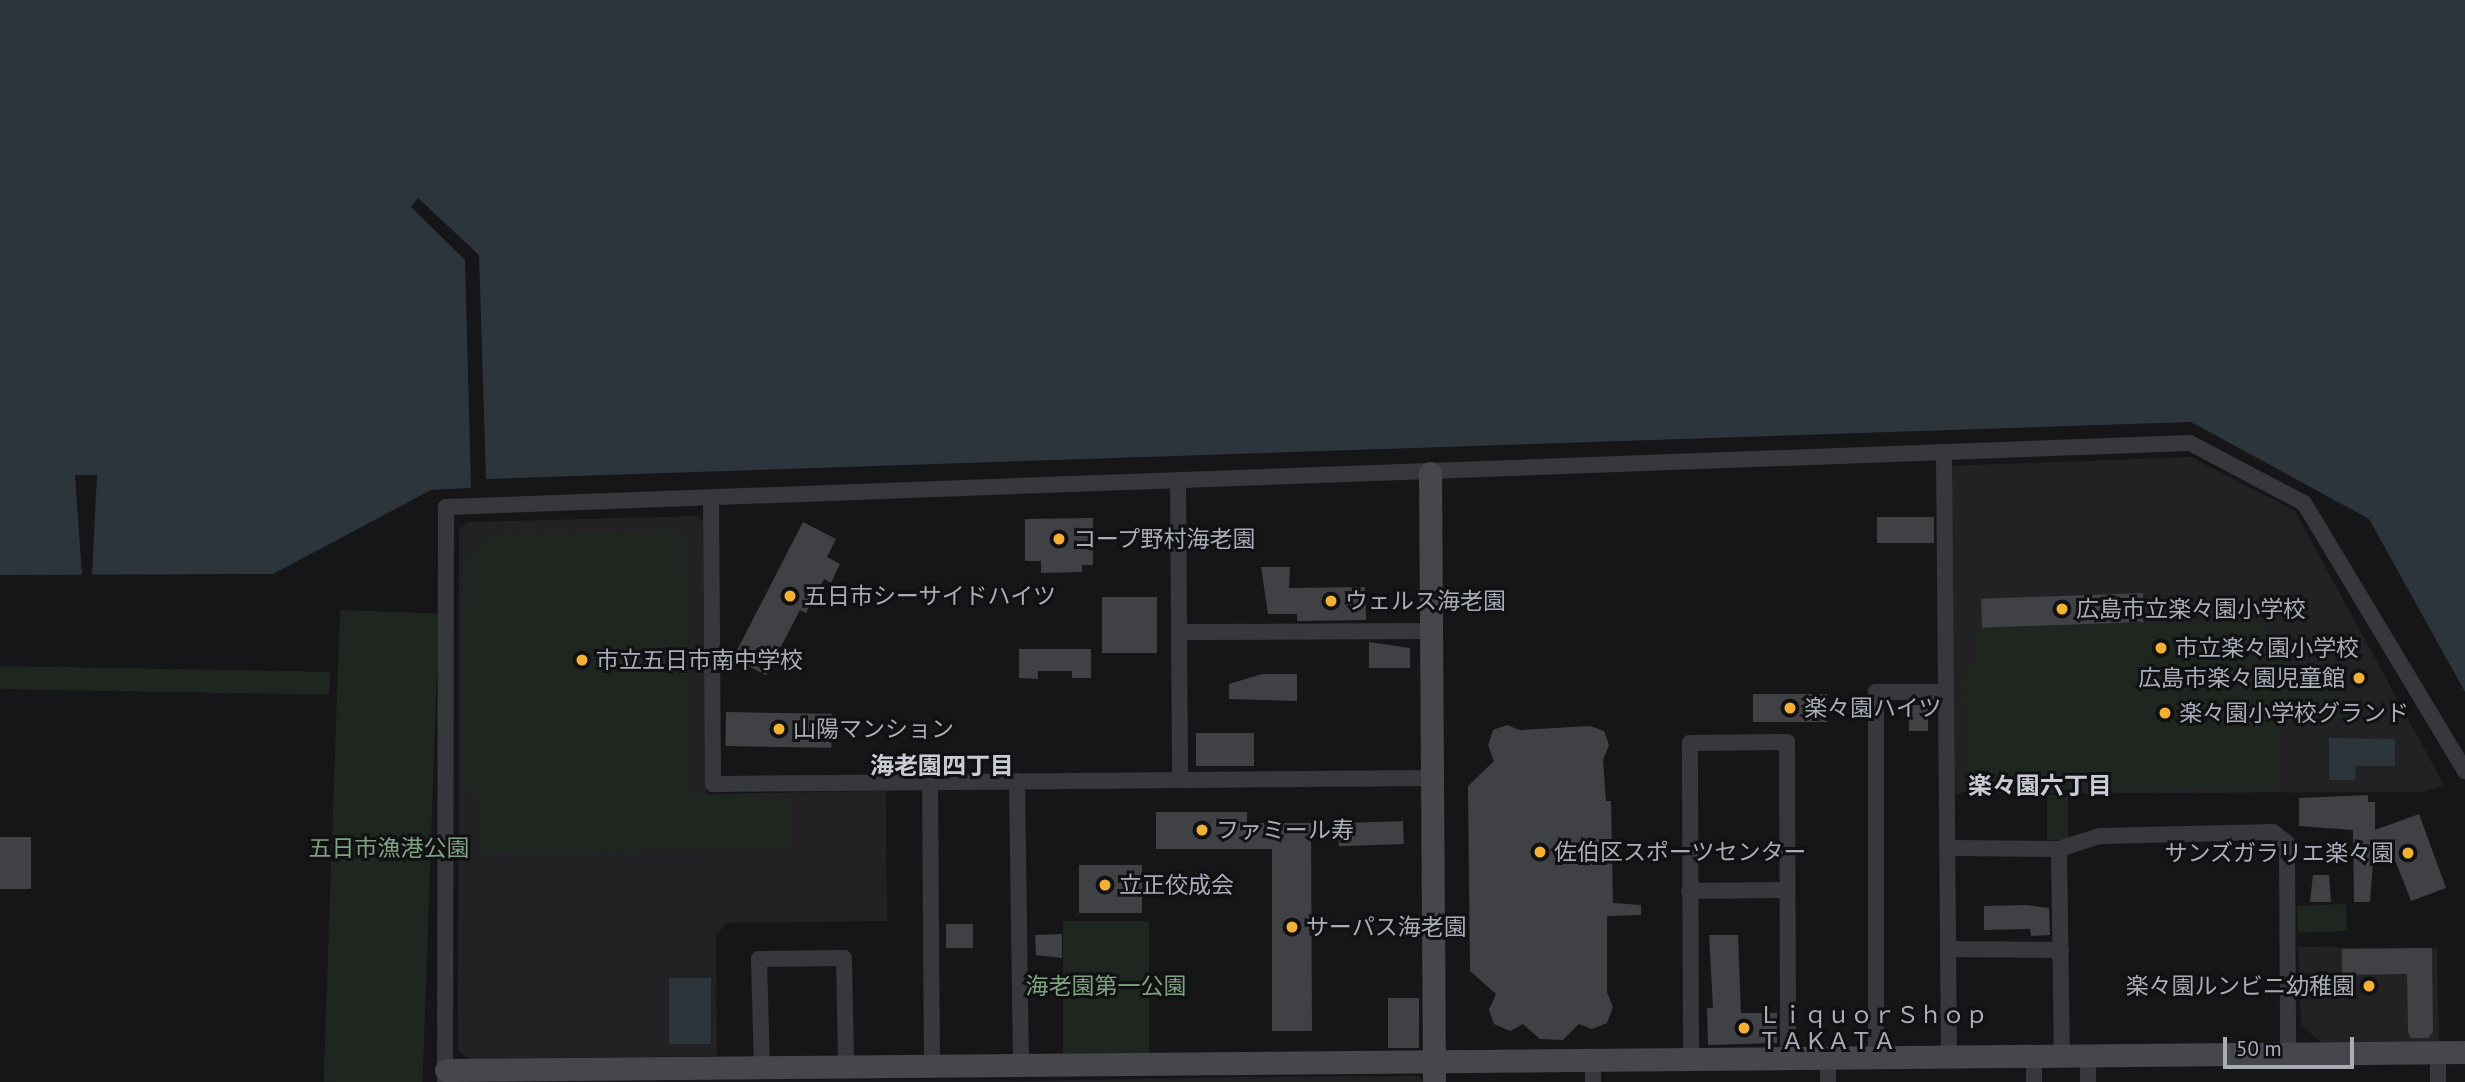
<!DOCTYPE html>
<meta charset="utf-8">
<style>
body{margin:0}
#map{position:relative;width:2465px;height:1082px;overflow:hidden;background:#161618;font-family:"PT Sans","Noto Sans JP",sans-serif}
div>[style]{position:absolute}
.built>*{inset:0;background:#222225}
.green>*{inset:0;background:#1e261f;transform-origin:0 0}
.water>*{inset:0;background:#2c353c;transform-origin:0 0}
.pier>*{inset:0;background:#161618}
.building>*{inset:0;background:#404145;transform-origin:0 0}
.street>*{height:16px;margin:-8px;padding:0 8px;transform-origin:8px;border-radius:8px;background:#37383d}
.secondary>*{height:23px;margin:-11.5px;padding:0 11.5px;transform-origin:11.5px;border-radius:11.5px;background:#45474d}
.dots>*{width:19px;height:19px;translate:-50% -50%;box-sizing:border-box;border:4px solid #111113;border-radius:50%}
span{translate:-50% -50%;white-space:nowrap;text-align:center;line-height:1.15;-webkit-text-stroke:6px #111113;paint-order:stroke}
.poi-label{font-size:23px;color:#a8adb8}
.left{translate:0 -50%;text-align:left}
.right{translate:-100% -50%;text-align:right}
.park-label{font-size:23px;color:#7fa381}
.neighbourhood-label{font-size:24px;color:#c9ccd4;font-weight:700}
.scale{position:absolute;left:2223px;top:1037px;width:131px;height:32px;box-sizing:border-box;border:4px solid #a8adb8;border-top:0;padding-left:9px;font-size:21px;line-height:24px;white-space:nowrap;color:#a8adb8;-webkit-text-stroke:5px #111113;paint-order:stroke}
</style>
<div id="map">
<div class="built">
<i style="clip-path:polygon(2191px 457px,2295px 511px,2444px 785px,2424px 792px,1954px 794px,1950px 466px)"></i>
<i style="clip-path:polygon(697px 516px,703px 521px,706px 794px,886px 791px,887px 921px,727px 923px,716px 935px,717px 1056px,468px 1059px,458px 1050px,459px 530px,468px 522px)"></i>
<i style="clip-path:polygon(2298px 947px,2437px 948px,2439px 1042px,2321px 1042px,2301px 1025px)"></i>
<i style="clip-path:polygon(1418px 1076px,1425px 1082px,983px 1082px,1245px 1077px)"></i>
</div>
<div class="green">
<i style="clip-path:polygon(684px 532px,690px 795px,790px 798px,792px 847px,481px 853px,480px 800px,463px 786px,467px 557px,488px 534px)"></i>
<i style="left:340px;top:610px;width:99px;height:472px;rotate:2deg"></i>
<i style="clip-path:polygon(2258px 621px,2306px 688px,2326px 678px,2340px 699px,2366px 705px,2363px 721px,2280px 724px,2280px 787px,1966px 793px,1964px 668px,1976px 664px,1976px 627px)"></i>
<i style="left:0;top:666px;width:330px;height:23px;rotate:1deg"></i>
<i style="left:2068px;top:795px;width:45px;height:21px;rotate:90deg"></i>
<i style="left:2346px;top:904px;width:27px;height:49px;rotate:88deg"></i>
<i style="left:1063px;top:921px;width:86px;height:132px"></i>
</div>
<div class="water">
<i style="clip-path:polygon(0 0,2465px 0,2465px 692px,2369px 519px,2191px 422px,486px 479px,479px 255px,418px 198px,411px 207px,465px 260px,471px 488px,431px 490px,273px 574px,0 575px)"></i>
<i style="clip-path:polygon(2329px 738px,2395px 739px,2395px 766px,2356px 766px,2355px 780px,2329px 780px)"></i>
<i style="left:669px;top:978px;width:42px;height:66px"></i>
</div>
<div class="pier">
<i style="clip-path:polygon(75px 475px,97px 475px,92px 575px,82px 575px)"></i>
</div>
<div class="building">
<i style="left:1877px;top:517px;width:57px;height:26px"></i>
<i style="clip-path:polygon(1093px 518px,1093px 565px,1082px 565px,1082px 572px,1041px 573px,1041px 561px,1025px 561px,1025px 519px)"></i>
<i style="clip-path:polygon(803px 522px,836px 539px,827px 557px,840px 564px,831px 583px,824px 579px,806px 613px,800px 610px,766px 675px,733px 658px)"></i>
<i style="clip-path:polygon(1261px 567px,1290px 567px,1289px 588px,1365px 587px,1366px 620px,1297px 621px,1297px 614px,1268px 614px)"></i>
<i style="left:2143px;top:593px;width:29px;height:162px;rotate:88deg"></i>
<i style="left:1102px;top:597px;width:55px;height:56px"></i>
<i style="clip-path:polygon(1369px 642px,1410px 648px,1410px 668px,1369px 668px)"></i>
<i style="clip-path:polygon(1019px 649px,1091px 649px,1091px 678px,1072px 678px,1072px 671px,1038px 671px,1038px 679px,1019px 678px)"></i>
<i style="clip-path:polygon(1262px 674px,1297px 674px,1297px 701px,1229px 699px,1229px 684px)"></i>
<i style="left:1827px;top:694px;width:28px;height:74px;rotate:90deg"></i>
<i style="left:1909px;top:705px;width:19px;height:26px"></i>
<i style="left:726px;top:712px;width:106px;height:34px;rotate:1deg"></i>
<i style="clip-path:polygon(1507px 725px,1520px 730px,1590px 726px,1604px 731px,1609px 745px,1603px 760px,1606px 801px,1611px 801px,1613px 903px,1641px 905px,1641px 915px,1607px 916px,1607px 992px,1613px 1007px,1607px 1023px,1592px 1029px,1579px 1024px,1563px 1040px,1540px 1039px,1523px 1024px,1510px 1031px,1494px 1024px,1489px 1010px,1496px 994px,1470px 971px,1468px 786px,1494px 761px,1488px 745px,1493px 730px)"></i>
<i style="left:1254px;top:733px;width:33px;height:58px;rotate:90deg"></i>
<i style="clip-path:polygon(2368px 795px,2368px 802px,2375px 802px,2375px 830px,2419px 814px,2446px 888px,2411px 901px,2396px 862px,2373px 862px,2370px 902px,2354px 902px,2353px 830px,2299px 826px,2299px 798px)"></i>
<i style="clip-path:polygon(1156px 812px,1247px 812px,1247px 823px,1311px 823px,1312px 1031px,1272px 1031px,1272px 849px,1156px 849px)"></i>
<i style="left:1403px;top:821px;width:23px;height:65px;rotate:88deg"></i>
<i style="left:0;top:837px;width:31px;height:52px"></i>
<i style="left:1142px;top:865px;width:48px;height:63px;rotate:90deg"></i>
<i style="clip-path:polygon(2313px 875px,2329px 875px,2331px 902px,2310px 902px)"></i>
<i style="clip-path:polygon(2027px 905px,2049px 908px,2050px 935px,2031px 936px,2030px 929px,1984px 930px,1984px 906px)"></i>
<i style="left:946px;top:924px;width:27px;height:24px"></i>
<i style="clip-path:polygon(1062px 934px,1062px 958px,1036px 955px,1035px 935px)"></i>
<i style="clip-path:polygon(1709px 935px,1738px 935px,1741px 1013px,1777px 1013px,1777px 1043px,1708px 1045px,1707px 1008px,1713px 1008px)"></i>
<i style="clip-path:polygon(2432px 948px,2433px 1032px,2428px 1038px,2411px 1038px,2408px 1032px,2407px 974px,2342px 975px,2342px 949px)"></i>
<i style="left:1388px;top:998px;width:31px;height:50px"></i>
</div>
<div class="street">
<i style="left:1944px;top:452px;width:605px;rotate:89.53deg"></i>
<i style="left:1178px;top:481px;width:298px;rotate:89.6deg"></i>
<i style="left:711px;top:499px;width:285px;rotate:89.6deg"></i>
<i style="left:713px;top:784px;width:720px;rotate:-0.48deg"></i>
<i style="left:1179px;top:632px;width:252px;rotate:-0.2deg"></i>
<i style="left:1017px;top:781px;width:283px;rotate:89.2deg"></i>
<i style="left:930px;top:783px;width:283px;rotate:89.6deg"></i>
<i style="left:1947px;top:848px;width:112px;rotate:0.5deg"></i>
<i style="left:2059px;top:849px;width:43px;rotate:-17.6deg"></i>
<i style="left:2100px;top:836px;width:173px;rotate:-1.3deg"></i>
<i style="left:2273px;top:832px;width:18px;rotate:38deg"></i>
<i style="left:2287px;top:843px;width:211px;rotate:89.7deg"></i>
<i style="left:2059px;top:849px;width:207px;rotate:89.2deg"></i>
<i style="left:1689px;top:891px;width:98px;rotate:-0.6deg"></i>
<i style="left:1948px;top:949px;width:113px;rotate:0.5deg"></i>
<i style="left:2438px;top:1053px;width:29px;rotate:90deg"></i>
<i style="left:2034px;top:1056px;width:26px;rotate:90deg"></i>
<i style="left:2088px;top:1056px;width:26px;rotate:90deg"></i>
<i style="left:1828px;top:1058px;width:24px;rotate:90deg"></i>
<i style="left:1876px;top:1058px;width:366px;rotate:-90deg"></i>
<i style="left:1876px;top:692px;width:70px"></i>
<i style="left:1691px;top:1059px;width:316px;rotate:-90.2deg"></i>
<i style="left:1690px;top:743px;width:97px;rotate:-0.6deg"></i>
<i style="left:1787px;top:742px;width:316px;rotate:89.8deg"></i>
<i style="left:762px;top:1068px;width:109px;rotate:-91.6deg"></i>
<i style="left:759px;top:959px;width:85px;rotate:-0.7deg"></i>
<i style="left:844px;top:958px;width:109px;rotate:88.9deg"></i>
<i style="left:445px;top:1082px;width:575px;rotate:-89.9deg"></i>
<i style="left:446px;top:507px;width:1745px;rotate:-2.1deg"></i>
<i style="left:2190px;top:443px;width:129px;rotate:27.8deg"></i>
<i style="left:2304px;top:503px;width:313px;rotate:59deg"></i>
<i style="left:1593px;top:1082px;width:22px;rotate:-90deg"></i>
</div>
<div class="secondary">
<i style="left:1430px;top:473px;width:609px;rotate:89.62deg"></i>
<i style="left:446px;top:1070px;width:2019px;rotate:-0.51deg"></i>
</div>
<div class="dots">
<i style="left:1059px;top:539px;background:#f2b134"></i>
<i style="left:790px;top:596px;background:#f2b134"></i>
<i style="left:1331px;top:601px;background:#f2b134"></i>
<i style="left:2062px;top:609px;background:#f2b134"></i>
<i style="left:2161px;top:648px;background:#f2b134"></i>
<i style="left:582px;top:660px;background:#f2b134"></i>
<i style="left:2359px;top:678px;background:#f2b134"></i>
<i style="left:1790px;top:708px;background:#f2b134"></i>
<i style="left:2165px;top:713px;background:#f2b134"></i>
<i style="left:779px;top:729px;background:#f2b134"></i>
<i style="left:1202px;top:830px;background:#f2b134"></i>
<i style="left:1540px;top:852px;background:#f2b134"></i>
<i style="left:2408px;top:853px;background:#f2b134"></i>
<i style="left:1105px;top:885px;background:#f2b134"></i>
<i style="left:1292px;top:927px;background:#f2b134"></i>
<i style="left:2369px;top:986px;background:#f2b134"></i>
<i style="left:1744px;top:1028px;background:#f2b134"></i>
</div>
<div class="poi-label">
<span class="left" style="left:1073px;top:539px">コープ野村海老園</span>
<span class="left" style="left:804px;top:596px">五日市シーサイドハイツ</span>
<span class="left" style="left:1345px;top:601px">ウェルス海老園</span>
<span class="left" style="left:2076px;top:609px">広島市立楽々園小学校</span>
<span class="left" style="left:2175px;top:648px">市立楽々園小学校</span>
<span class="left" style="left:596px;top:660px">市立五日市南中学校</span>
<span class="right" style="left:2345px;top:678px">広島市楽々園児童館</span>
<span class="left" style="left:1804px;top:708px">楽々園ハイツ</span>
<span class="left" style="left:2179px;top:713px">楽々園小学校グランド</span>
<span class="left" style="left:793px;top:729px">山陽マンション</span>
<span class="left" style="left:1216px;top:830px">ファミール寿</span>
<span class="left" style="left:1554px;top:852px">佐伯区スポーツセンター</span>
<span class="right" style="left:2394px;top:853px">サンズガラリエ楽々園</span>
<span class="left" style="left:1119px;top:885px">立正佼成会</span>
<span class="left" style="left:1306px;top:927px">サーパス海老園</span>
<span class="right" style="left:2355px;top:986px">楽々園ルンビニ幼稚園</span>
<span class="left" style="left:1758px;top:1028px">ＬｉｑｕｏｒＳｈｏｐ<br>ＴＡＫＡＴＡ</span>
</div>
<div class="park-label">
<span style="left:389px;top:848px">五日市漁港公園</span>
<span style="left:1106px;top:986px">海老園第一公園</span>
</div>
<div class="neighbourhood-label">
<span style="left:942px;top:766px">海老園四丁目</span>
<span style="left:2040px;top:786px">楽々園六丁目</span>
</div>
<div class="scale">50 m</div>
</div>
